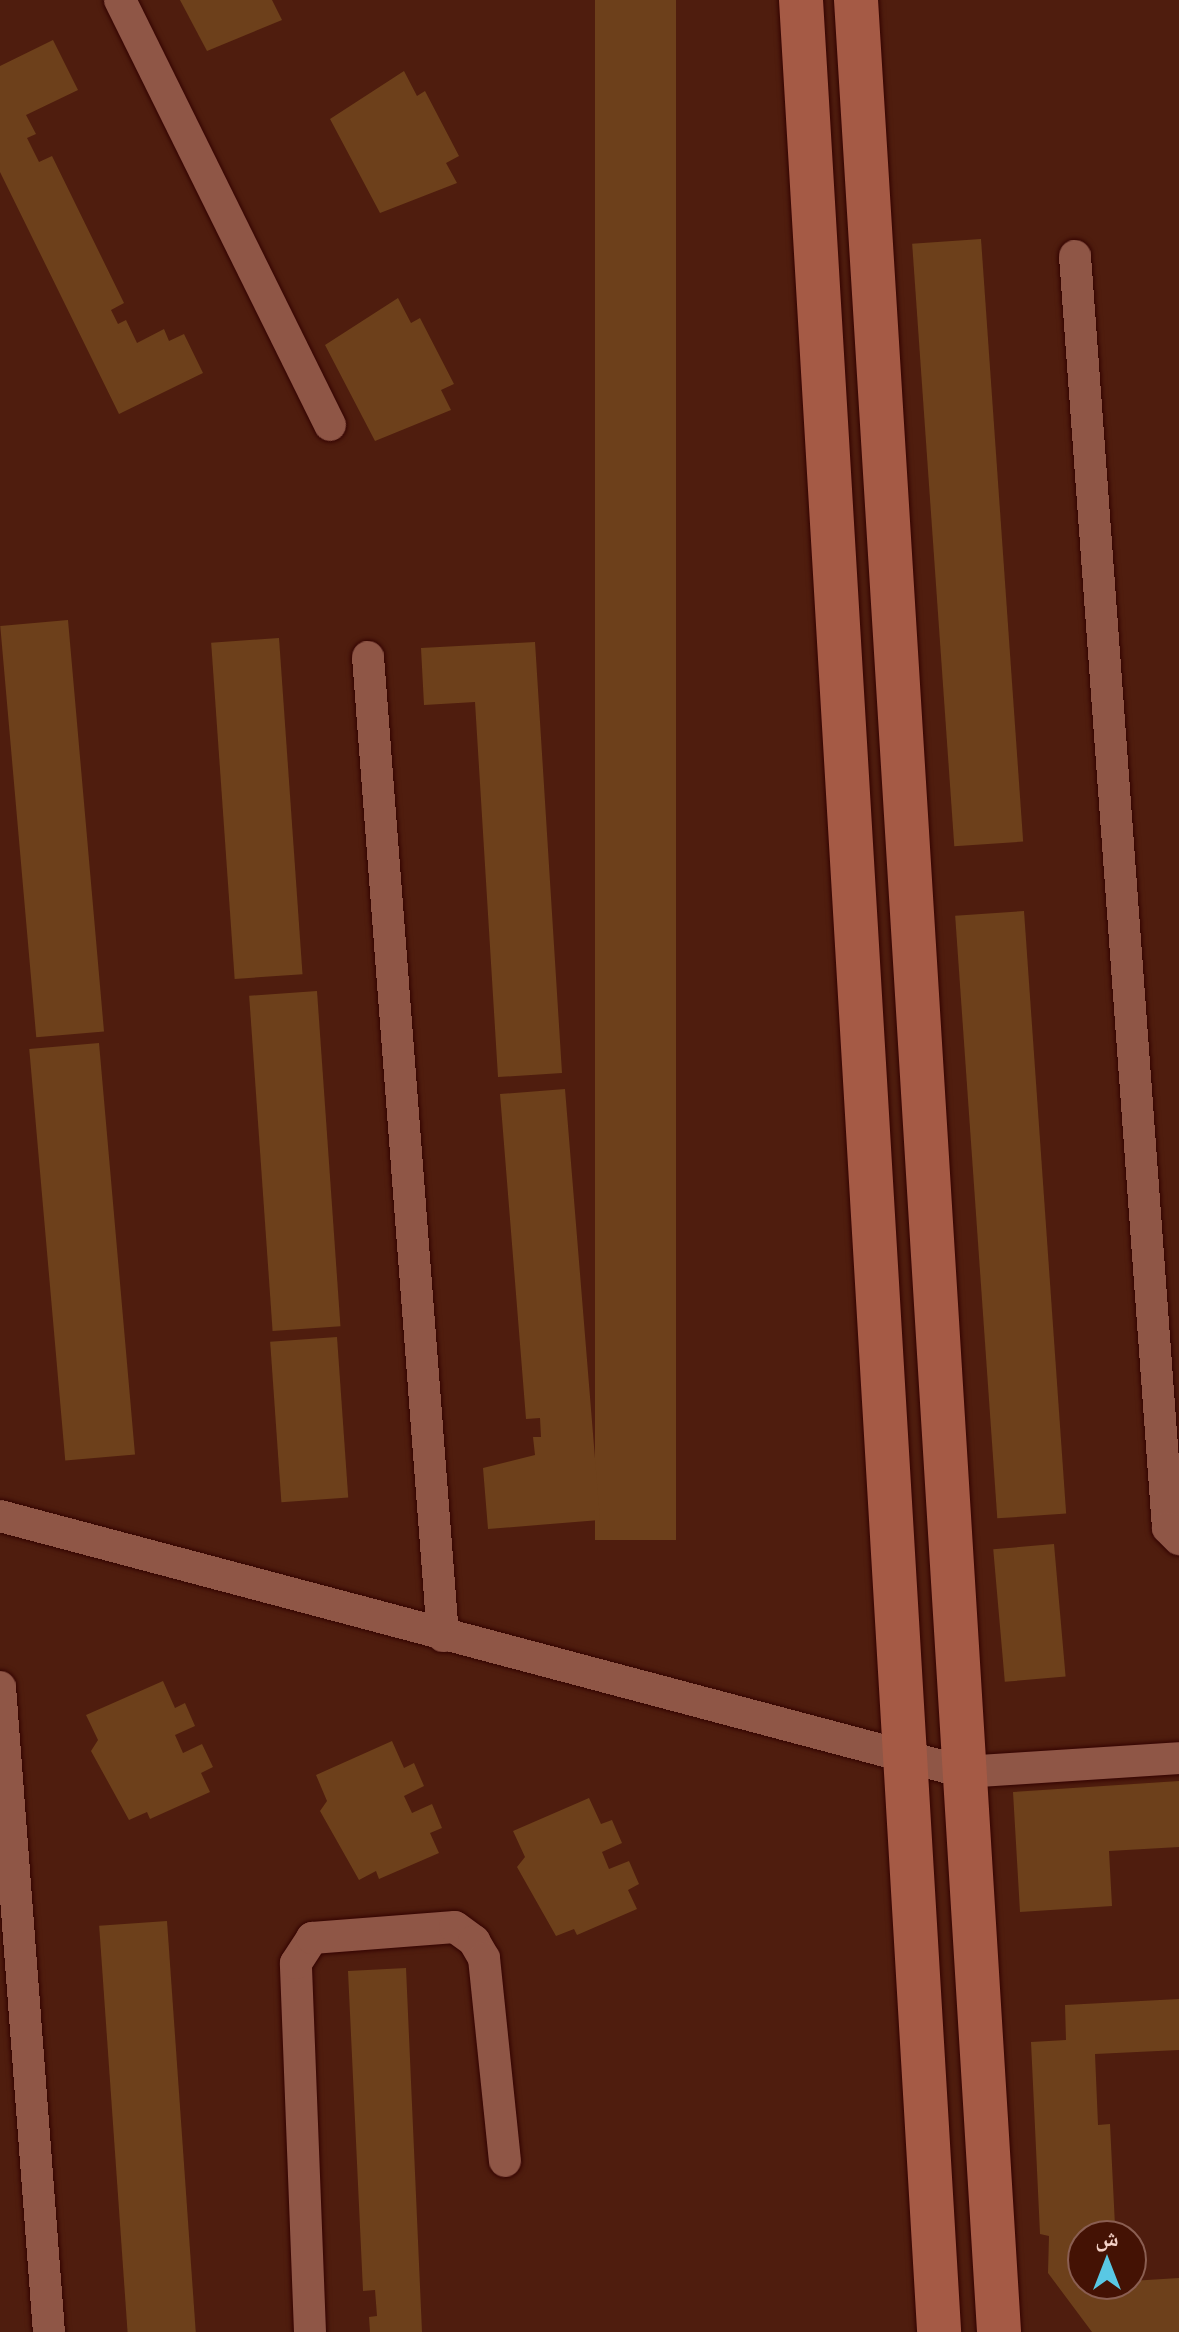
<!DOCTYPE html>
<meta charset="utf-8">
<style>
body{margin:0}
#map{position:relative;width:1179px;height:2332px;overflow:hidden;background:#4f1d0e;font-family:"Titillium Web","Noto Naskh Arabic",sans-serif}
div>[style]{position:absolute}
.building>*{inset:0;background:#6d401b;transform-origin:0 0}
.roads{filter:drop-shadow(0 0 2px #330300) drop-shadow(0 0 2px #330300)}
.minor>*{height:32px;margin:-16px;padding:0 16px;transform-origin:16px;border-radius:16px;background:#8f5646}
.secondary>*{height:44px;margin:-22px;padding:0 22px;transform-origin:22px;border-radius:22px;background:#a55a45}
span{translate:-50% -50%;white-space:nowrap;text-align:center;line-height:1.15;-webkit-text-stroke:8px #441204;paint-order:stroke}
.north{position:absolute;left:1067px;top:2220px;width:80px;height:80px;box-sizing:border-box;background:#441204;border:2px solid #8a5e52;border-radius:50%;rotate:0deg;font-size:22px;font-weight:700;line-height:32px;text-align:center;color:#f3d1c7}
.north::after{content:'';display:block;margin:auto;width:28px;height:36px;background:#59c8e4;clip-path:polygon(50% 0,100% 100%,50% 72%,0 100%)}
</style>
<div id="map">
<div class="building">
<i style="clip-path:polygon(180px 0,272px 0,282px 20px,207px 51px)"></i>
<i style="left:595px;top:0;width:81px;height:1540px"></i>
<i style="clip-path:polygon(53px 40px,78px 90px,26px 115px,36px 134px,27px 138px,39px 162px,52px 156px,124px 303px,111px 310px,118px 324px,126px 320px,137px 343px,164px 329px,169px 341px,184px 334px,203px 373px,119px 414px,0 172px,0 66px)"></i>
<i style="clip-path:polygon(404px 71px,417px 96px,425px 91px,459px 156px,446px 163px,457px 183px,380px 213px,330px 119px)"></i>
<i style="left:981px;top:239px;width:604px;height:69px;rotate:86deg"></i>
<i style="clip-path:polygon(398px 298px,411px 323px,420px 318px,454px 384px,441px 390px,451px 410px,375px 441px,325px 345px)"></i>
<i style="left:68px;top:620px;width:413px;height:68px;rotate:85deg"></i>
<i style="left:279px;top:638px;width:337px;height:68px;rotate:86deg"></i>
<i style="clip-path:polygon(535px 642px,562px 1073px,498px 1077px,475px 702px,424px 705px,421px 648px)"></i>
<i style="left:1024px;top:911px;width:604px;height:69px;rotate:86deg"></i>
<i style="left:317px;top:991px;width:336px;height:68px;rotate:86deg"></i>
<i style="left:99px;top:1043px;width:413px;height:70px;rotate:85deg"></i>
<i style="clip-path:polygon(565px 1089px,600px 1520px,488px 1529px,483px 1468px,535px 1455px,533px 1437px,541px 1437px,540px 1418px,526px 1419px,500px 1094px)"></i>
<i style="left:337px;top:1337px;width:161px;height:67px;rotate:86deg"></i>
<i style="left:1054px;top:1544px;width:133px;height:61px;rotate:85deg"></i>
<i style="clip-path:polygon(163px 1681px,175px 1708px,185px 1703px,195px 1726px,175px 1735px,183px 1753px,202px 1744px,213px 1767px,201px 1773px,210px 1792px,150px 1819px,147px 1812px,129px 1820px,91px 1751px,98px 1740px,86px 1715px)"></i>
<i style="clip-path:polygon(392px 1741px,404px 1768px,414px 1763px,424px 1786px,404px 1796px,412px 1813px,432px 1804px,442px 1828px,430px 1833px,439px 1853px,379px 1879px,376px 1871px,359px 1880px,320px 1811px,327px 1801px,316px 1775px)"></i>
<i style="clip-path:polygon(1179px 1781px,1179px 1847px,1109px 1851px,1112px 1906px,1020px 1912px,1013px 1792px)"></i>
<i style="clip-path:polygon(589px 1798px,601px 1824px,612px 1820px,622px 1843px,602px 1852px,609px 1869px,629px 1861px,639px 1884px,628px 1890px,637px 1909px,577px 1935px,574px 1929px,556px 1936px,517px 1867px,525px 1857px,513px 1831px)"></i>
<i style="left:167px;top:1921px;width:412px;height:68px;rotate:86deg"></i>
<i style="clip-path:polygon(406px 1968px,422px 2332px,370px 2332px,369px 2317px,377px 2316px,375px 2290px,363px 2291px,348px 1971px)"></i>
<i style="clip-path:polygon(1179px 1999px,1179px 2050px,1095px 2054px,1098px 2125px,1110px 2124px,1115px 2226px,1107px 2226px,1107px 2236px,1083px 2236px,1083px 2284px,1179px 2278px,1179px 2332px,1092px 2332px,1048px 2273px,1049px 2236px,1040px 2234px,1031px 2042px,1066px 2040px,1065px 2005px)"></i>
</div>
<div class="roads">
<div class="minor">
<i style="left:120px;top:0;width:474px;rotate:63.7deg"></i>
<i style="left:1075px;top:256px;width:1275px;rotate:85.82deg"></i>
<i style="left:1168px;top:1528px;width:16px;rotate:45deg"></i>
<i style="left:368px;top:657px;width:982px;rotate:85.62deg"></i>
<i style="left:0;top:1516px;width:997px;rotate:14.87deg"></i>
<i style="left:964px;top:1772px;width:215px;rotate:-3.7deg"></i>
<i style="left:0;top:1687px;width:647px;rotate:85.66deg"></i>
<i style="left:310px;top:2332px;width:369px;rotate:-92.2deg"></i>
<i style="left:296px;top:1963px;width:30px;rotate:-57deg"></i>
<i style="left:312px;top:1938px;width:143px;rotate:-4.4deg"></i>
<i style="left:455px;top:1927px;width:24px;rotate:36deg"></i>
<i style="left:474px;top:1941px;width:20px;rotate:60deg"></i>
<i style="left:484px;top:1958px;width:204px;rotate:84.1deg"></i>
</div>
<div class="secondary">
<i style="left:801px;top:0;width:2336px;rotate:86.61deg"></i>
<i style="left:856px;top:0;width:2336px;rotate:86.49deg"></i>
</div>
</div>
<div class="north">ش</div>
</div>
